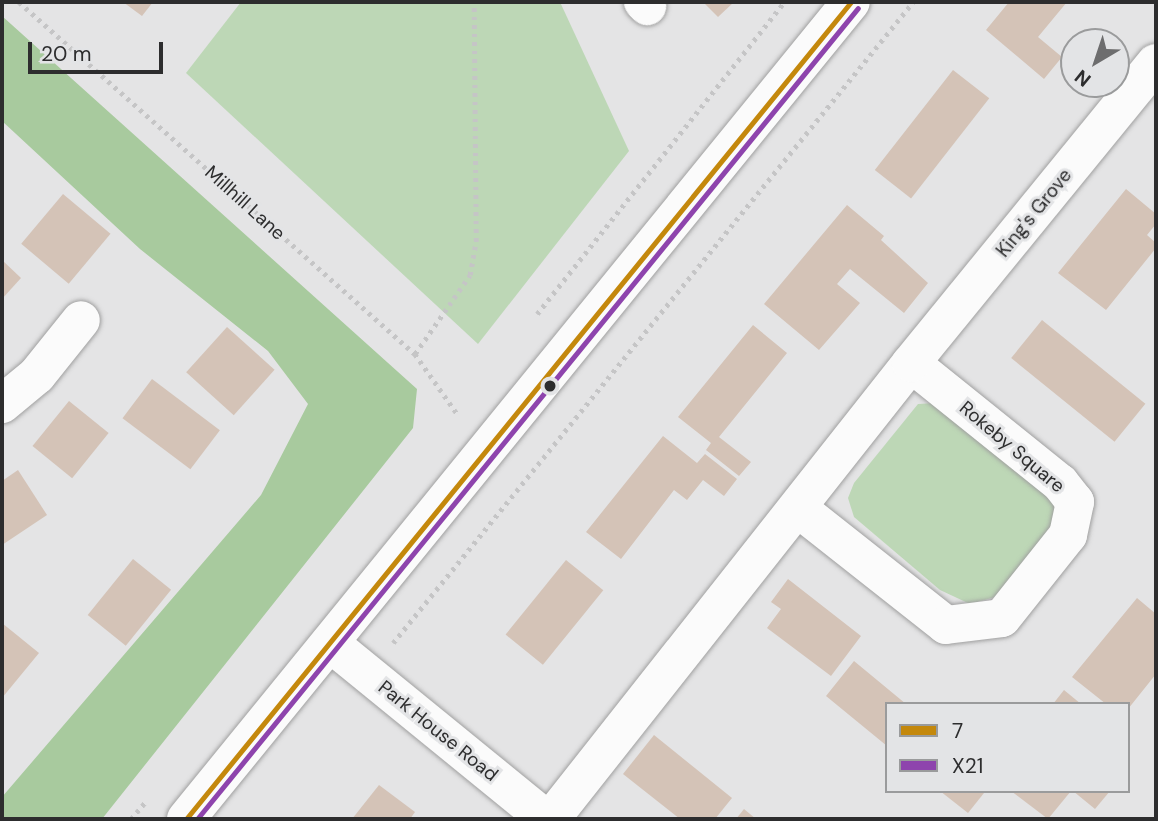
<!DOCTYPE html>
<style>
body{margin:0}
#map{position:relative;width:1158px;height:821px;overflow:hidden;background:#e4e4e5;font-family:"DM Sans",sans-serif}
div>[style]{position:absolute}
.green>*{inset:0;background:#bdd7b6}
.forest>*{inset:0;background:#a8ca9e}
.building>*{inset:0;background:#d4c3b7;transform-origin:0 0}
.path>*{height:4.5px;margin-top:-2.25px;transform-origin:0;background:repeating-linear-gradient(90deg,#c5c5c6 0 3.5px,transparent 0 8.5px)}
.roads{filter:drop-shadow(0 0 2px #a0a0a0) drop-shadow(0 0 2px #a0a0a0)}
.minor>*{height:38px;margin:-19px;padding:0 19px;transform-origin:19px;border-radius:19px;background:#fbfbfb}
.trunk>*{height:38px;margin:-19px;padding:0 19px;transform-origin:19px;border-radius:19px;background:#fbfbfb}
.bus-1>*{height:5px;margin:-2.5px;padding:0 2.5px;transform-origin:2.5px;border-radius:2.5px;background:#c4880c}
.bus-2>*{height:5px;margin:-2.5px;padding:0 2.5px;transform-origin:2.5px;border-radius:2.5px;background:#8e44ad}
.dots>*{width:19px;height:19px;translate:-50% -50%;box-sizing:border-box;border:4px solid #e3e4e6;border-radius:50%}
span{translate:-50% -50%;white-space:nowrap;text-align:center;line-height:1.15;-webkit-text-stroke:6px #e3e4e6;paint-order:stroke}
.street-label{font-size:19px;color:#2d2d2e}
.frame{position:absolute;inset:0;border:4px solid #2d2d2e;pointer-events:none}
.legend{position:absolute;left:885px;top:702px;width:245px;height:91px;box-sizing:border-box;background:#e3e4e6;border:2px solid #9a9b9c;margin:0;padding:9px 12px;list-style:none;font-size:21px;color:#2d2d2e}
.legend li{display:flex;align-items:center;gap:14px;height:35px}
.legend b{width:35px;border:2px solid #9a9b9c}
.north{position:absolute;left:1060px;top:28px;width:70px;height:70px;box-sizing:border-box;background:#e3e4e6;border:2px solid #9a9b9c;border-radius:50%;rotate:219deg;font-size:19px;font-weight:700;line-height:28px;text-align:center;color:#2d2d2e}
.north::after{content:'';display:block;margin:auto;width:24px;height:32px;background:#6d6d6e;clip-path:polygon(50% 0,100% 100%,50% 72%,0 100%)}
.scale{position:absolute;left:28px;top:42px;width:135px;height:32px;box-sizing:border-box;border:4px solid #2d2d2e;border-top:0;padding-left:9px;font-size:21px;line-height:24px;white-space:nowrap;color:#2d2d2e;-webkit-text-stroke:5px #e3e4e6;paint-order:stroke}
</style>
<div id="map">
<div class="green">
<i style="clip-path:polygon(241px 2px,560px 2px,629px 151px,478px 344px,186px 73px)"></i>
<i style="clip-path:polygon(935px 403px,1050px 492px,1057px 509px,1052px 528px,995px 597px,970px 604px,940px 590px,854px 517px,848px 498px,854px 483px,918px 404px)"></i>
</div>
<div class="forest">
<i style="clip-path:polygon(2px 16px,417px 389px,413px 428px,102px 819px,2px 819px,2px 797px,261px 495px,308px 404px,268px 351px,140px 249px,2px 121px)"></i>
</div>
<div class="building">
<i style="clip-path:polygon(123px 2px,153px 2px,142px 16px)"></i>
<i style="clip-path:polygon(703px 2px,734px 2px,718px 17px)"></i>
<i style="clip-path:polygon(1009px 2px,1067px 2px,1038px 37px,1062px 57px,1044px 79px,986px 30px)"></i>
<i style="left:953px;top:70px;width:46px;height:127px;rotate:38deg"></i>
<i style="clip-path:polygon(1126px 189px,1156px 214px,1156px 224px,1147px 235px,1156px 243px,1156px 248px,1106px 310px,1058px 273px)"></i>
<i style="left:63px;top:194px;width:62px;height:65px;rotate:40deg"></i>
<i style="clip-path:polygon(847px 205px,884px 236px,881px 240px,928px 283px,904px 313px,850px 269px,837px 284px,860px 303px,819px 350px,764px 304px)"></i>
<i style="clip-path:polygon(2px 260px,21px 278px,2px 299px)"></i>
<i style="left:1042px;top:320px;width:133px;height:49px;rotate:39deg"></i>
<i style="clip-path:polygon(753px 325px,787px 353px,719px 437px,751px 462px,739px 476px,706px 450px,711px 443px,678px 417px)"></i>
<i style="left:227px;top:327px;width:64px;height:61px;rotate:42deg"></i>
<i style="left:152px;top:379px;width:85px;height:49px;rotate:37deg"></i>
<i style="left:69px;top:401px;width:51px;height:58px;rotate:39deg"></i>
<i style="clip-path:polygon(663px 436px,697px 463px,705px 454px,737px 479px,724px 496px,703px 480px,687px 500px,674px 490px,621px 559px,586px 532px)"></i>
<i style="clip-path:polygon(18px 470px,47px 515px,2px 545px,2px 481px)"></i>
<i style="left:133px;top:559px;width:49px;height:72px;rotate:39deg"></i>
<i style="left:566px;top:560px;width:48px;height:96px;rotate:39deg"></i>
<i style="clip-path:polygon(788px 579px,861px 636px,831px 676px,767px 628px,781px 609px,771px 602px)"></i>
<i style="clip-path:polygon(1137px 598px,1156px 614px,1156px 674px,1128px 709px,1128px 704px,1106px 704px,1072px 677px)"></i>
<i style="clip-path:polygon(2px 623px,39px 653px,2px 698px)"></i>
<i style="clip-path:polygon(854px 661px,906px 704px,887px 704px,887px 746px,826px 696px)"></i>
<i style="clip-path:polygon(1064px 690px,1081px 704px,1053px 704px)"></i>
<i style="clip-path:polygon(654px 735px,732px 798px,715px 819px,680px 819px,623px 774px)"></i>
<i style="clip-path:polygon(379px 785px,415px 812px,410px 819px,352px 819px)"></i>
<i style="clip-path:polygon(940px 791px,982px 791px,984px 793px,968px 813px)"></i>
<i style="clip-path:polygon(1011px 791px,1071px 791px,1048px 819px)"></i>
<i style="clip-path:polygon(1073px 791px,1110px 791px,1095px 809px)"></i>
<i style="clip-path:polygon(744px 809px,756px 819px,736px 819px)"></i>
</div>
<div class="path">
<i style="left:19px;top:2px;width:530px;rotate:41.63deg"></i>
<i style="left:415px;top:354px;width:75px;rotate:54.8deg"></i>
<i style="left:537px;top:314px;width:398px;rotate:-51.6deg"></i>
<i style="left:415px;top:354px;width:96px;rotate:-55.2deg"></i>
<i style="left:470px;top:275px;width:35px;rotate:-80deg"></i>
<i style="left:476px;top:241px;width:239px;rotate:-90.5deg"></i>
<i style="left:393px;top:643px;width:825px;rotate:-50.95deg"></i>
<i style="left:131px;top:819px;width:23px;rotate:-50deg"></i>
</div>
<div class="roads">
<div class="minor">
<i style="left:643px;top:2px;width:6px;rotate:45deg"></i>
<i style="left:2px;top:404px;width:45px;rotate:-39.6deg"></i>
<i style="left:37px;top:375px;width:70px;rotate:-51.3deg"></i>
<i style="left:799px;top:509px;width:187px;rotate:38.3deg"></i>
<i style="left:946px;top:625px;width:56px;rotate:-7.1deg"></i>
<i style="left:1002px;top:618px;width:106px;rotate:-51.5deg"></i>
<i style="left:1068px;top:535px;width:34px;rotate:-78deg"></i>
<i style="left:1075px;top:502px;width:24px;rotate:-128deg"></i>
<i style="left:1060px;top:483px;width:191px;rotate:-141.2deg"></i>
<i style="left:330px;top:643px;width:279px;rotate:39.2deg"></i>
<i style="left:551px;top:819px;width:581px;rotate:-51.71deg"></i>
<i style="left:911px;top:363px;width:387px;rotate:-50.8deg"></i>
</div>
<div class="trunk">
<i style="left:186px;top:819px;width:1053px;rotate:-50.86deg"></i>
</div>
</div>
<div class="bus-1">
<i style="left:186px;top:819px;width:1053px;rotate:-50.86deg"></i>
</div>
<div class="bus-2">
<i style="left:197px;top:819px;width:1046px;rotate:-50.82deg"></i>
</div>
<div class="dots">
<i style="left:550px;top:386px;background:#2d2d2e"></i>
</div>
<div class="street-label">
<span style="left:245px;top:203px;rotate:42deg">Millhill Lane</span>
<span style="left:1034px;top:213px;rotate:-51deg">King's Grove</span>
<span style="left:1012px;top:447px;rotate:40deg">Rokeby Square</span>
<span style="left:438px;top:731px;rotate:39deg">Park House Road</span>
</div>
<div class="frame"></div>
<ul class="legend">
<li><b style="height:9px;background:#c4880c"></b>7</li>
<li><b style="height:9px;background:#8e44ad"></b>X21</li>
</ul>
<div class="north">N</div>
<div class="scale">20 m</div>
</div>
